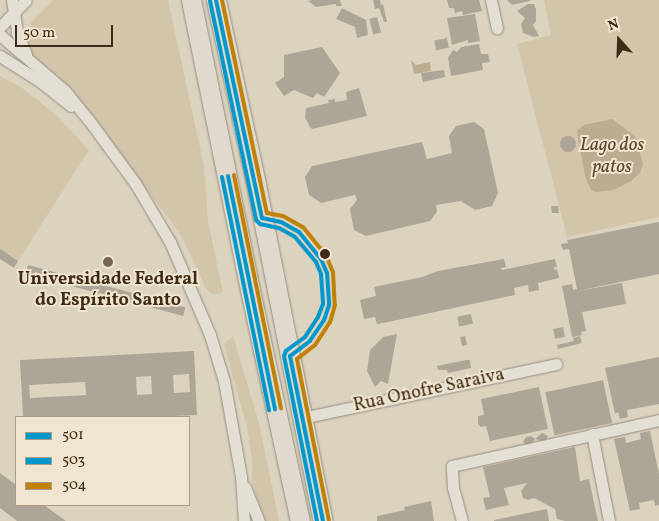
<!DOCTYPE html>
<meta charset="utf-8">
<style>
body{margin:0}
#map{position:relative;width:659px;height:521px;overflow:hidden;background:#dcd3bf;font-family:Vollkorn,serif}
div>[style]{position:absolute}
.green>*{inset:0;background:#d3c5aa}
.water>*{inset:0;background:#bcad92}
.building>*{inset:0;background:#ada697;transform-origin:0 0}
.round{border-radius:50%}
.roads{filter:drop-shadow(0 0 1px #948d80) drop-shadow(0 0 1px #948d80)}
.street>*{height:11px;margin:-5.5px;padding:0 5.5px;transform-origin:5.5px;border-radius:5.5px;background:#e4dfd5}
.primary>*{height:19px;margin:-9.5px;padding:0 9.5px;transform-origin:9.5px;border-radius:9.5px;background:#dfd9ce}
.bus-1>*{height:4px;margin:-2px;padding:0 2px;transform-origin:2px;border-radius:2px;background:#0398cc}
.bus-2>*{height:4px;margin:-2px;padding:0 2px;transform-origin:2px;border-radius:2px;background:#0398cc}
.bus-3>*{height:4px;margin:-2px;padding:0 2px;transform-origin:2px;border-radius:2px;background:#c08107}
.dots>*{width:14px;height:14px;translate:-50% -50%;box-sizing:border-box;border:2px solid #f0e5ce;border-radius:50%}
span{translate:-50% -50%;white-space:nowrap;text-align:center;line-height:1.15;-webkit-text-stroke:4px #f0e5ce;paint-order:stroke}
.poi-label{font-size:18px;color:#3e2b17;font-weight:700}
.street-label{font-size:18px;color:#3e2b17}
.water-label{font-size:19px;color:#5a4831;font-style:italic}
.legend{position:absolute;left:15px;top:416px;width:175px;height:90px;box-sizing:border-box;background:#f0e5ce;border:1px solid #a99b85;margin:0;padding:6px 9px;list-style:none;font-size:15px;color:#3e2b17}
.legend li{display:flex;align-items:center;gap:10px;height:25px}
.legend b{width:25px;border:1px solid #a99b85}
.north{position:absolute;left:594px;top:15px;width:50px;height:50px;-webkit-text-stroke:4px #f0e5ce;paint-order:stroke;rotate:340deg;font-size:14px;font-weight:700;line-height:20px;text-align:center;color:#3e2b17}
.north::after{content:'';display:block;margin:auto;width:18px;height:22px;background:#3e2b17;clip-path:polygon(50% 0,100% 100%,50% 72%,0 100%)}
.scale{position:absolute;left:15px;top:25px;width:98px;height:22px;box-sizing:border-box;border:2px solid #3e2b17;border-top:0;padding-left:6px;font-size:15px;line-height:18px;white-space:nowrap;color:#3e2b17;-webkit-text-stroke:4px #f0e5ce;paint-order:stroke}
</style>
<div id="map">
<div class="green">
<i style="clip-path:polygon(53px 0,168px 0,204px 166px,208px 221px,223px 292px,219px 294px,212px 294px,206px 289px,184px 241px,173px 224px,99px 127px,33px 58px,28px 40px,31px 22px)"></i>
<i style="clip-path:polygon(544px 0,659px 0,659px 217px,567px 237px,517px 44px,551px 35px)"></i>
<i style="clip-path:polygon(0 76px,21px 87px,55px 114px,89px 150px,18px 261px,0 249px)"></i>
<i style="clip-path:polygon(233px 336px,259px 423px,279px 521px,263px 521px,252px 481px,252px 459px,247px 428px,224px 344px)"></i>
</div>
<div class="water">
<i style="clip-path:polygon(411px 60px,416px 65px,430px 62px,431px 71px,414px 74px)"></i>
<i style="clip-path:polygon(612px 119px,635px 136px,643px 164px,640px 173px,631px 181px,614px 190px,596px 192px,591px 190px,585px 176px,577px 131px,584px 125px)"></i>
</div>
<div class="building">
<i style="clip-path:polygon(312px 0,340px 0,342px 6px,336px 6px,336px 4px,316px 7px,308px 1px)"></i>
<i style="clip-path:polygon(373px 0,380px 0,381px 5px,383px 4px,387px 22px,384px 22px,379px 8px,375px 9px)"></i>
<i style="clip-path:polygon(447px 0,479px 0,482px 11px,463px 15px,462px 11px,455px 13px,454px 8px,449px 8px)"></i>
<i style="clip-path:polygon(507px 0,530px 0,530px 1px,512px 5px)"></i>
<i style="clip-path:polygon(528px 4px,534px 4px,536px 9px,536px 21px,533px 25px,539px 36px,534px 37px,523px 33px,521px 24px,525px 18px,517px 11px)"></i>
<i style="clip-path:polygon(342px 8px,366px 20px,368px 35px,357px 38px,355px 27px,336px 19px)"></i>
<i style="clip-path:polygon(475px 14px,480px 41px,468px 43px,468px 40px,452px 45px,447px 18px)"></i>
<i style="left:377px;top:17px;width:16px;height:8px;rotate:75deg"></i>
<i style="left:447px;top:38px;width:10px;height:13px;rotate:79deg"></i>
<i style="clip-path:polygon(479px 44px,481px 54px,488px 54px,490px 62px,482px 63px,483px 70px,451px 76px,448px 58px,453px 50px,457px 52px,461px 47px)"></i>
<i style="clip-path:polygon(322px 47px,340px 73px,324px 97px,317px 93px,313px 98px,294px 90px,284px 96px,275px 83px,284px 77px,284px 55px)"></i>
<i style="clip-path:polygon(444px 70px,445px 77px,423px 82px,421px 73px)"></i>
<i style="clip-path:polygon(359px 88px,367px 116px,312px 129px,310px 127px,305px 118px,306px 108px,329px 103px,328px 100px,335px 99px,335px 102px,347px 100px,346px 92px)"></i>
<i style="clip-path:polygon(474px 122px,484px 129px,498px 193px,492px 206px,475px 210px,461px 201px,436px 205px,437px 212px,430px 221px,366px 236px,354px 230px,350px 209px,357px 200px,355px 195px,321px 203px,309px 195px,305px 177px,312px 166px,422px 142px,427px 159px,452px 153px,449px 136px,456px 126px)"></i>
<i class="round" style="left:560px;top:136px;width:16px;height:16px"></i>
<i style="clip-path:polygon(551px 206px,558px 206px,559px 213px,552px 213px)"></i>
<i style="clip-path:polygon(659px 222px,659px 274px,577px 291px,622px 283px,626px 304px,582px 312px,586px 331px,581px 332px,582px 335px,572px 337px,562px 286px,572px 284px,573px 290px,577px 289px,569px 249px,563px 250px,561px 244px,568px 243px,567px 240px)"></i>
<i style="clip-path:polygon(0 249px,18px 261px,14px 268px,0 259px)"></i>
<i style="clip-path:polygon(504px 259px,506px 267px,501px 268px,502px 270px,555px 259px,557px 267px,554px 267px,555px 270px,557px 269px,559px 278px,538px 283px,539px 290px,529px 292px,528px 285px,514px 288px,515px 295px,388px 322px,377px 324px,375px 317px,364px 319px,360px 300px,376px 296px,374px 287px,422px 277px,438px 271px)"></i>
<i style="left:28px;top:265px;width:163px;height:9px;rotate:15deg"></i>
<i style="left:471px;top:314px;width:10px;height:14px;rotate:79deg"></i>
<i style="left:563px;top:327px;width:10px;height:10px;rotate:79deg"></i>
<i style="clip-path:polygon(397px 334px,388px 384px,381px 381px,375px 387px,367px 371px,370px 350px,383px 337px)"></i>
<i style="left:465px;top:336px;width:9px;height:5px;rotate:77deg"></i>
<i style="clip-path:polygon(580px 336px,582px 343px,558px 349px,557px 345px,574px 341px,573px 338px)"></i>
<i style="clip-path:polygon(evenodd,194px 351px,197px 415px,150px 417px,23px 417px,20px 360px,194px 351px,189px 374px,190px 392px,174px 393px,173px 375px,189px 374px,194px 351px,151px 376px,152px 394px,137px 395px,136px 377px,151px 376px,194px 351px,85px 382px,86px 395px,30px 398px,29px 385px,85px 382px)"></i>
<i style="clip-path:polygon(659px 357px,659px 404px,627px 410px,628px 417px,620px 419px,618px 412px,615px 414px,605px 368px)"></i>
<i style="clip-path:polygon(466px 360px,470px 360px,471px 368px,448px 373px,447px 370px,438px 370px,437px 366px)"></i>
<i style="left:603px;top:380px;width:44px;height:59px;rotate:78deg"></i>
<i style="clip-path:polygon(539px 387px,548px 429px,490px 441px,486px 426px,481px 427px,478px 424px,478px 416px,484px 415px,481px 399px)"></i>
<i style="clip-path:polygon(650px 431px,659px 474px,659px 505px,655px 506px,654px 500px,639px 503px,640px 509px,630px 511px,614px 439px,625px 437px,626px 443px,641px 439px,640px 433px)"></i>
<i style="clip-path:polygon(542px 433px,548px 436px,545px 441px,535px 439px)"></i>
<i style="clip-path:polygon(531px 436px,535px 439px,532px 443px,527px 445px,523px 442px,526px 437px)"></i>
<i style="clip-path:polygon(575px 447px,580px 481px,589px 479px,598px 521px,565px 521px,557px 519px,555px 509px,534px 498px,528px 500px,523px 498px,521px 491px,527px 483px,504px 488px,509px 505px,486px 510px,483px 498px,490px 497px,483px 467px)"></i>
<i style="clip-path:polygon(0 473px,16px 485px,16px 505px,44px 505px,66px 521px,17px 521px,0 508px)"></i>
<i style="clip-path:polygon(431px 501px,434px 521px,377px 521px,377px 516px,405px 510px,404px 507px)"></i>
<i style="clip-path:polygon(547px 509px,549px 521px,494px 521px,494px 520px)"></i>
</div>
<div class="roads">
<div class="street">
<i style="left:12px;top:0;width:33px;rotate:81deg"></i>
<i style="left:17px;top:33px;width:23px;rotate:67deg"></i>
<i style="left:491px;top:0;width:29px;rotate:78deg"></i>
<i style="left:0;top:27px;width:37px;rotate:-46deg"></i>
<i style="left:0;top:35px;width:86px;rotate:40.7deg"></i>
<i style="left:65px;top:91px;width:36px;rotate:51deg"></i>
<i style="left:88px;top:119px;width:79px;rotate:53.7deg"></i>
<i style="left:135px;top:183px;width:69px;rotate:59.3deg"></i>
<i style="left:170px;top:242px;width:101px;rotate:66.7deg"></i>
<i style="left:210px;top:335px;width:48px;rotate:73.1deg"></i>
<i style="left:224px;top:381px;width:97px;rotate:79.9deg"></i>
<i style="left:241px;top:476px;width:45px;rotate:86.2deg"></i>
<i style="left:0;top:56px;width:45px;rotate:32.3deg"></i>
<i style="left:38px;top:80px;width:42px;rotate:38.2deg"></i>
<i style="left:302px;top:418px;width:260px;rotate:-12deg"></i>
<i style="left:592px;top:434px;width:89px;rotate:78.9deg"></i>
<i style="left:245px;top:487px;width:37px;rotate:68deg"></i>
<i style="left:462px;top:521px;width:34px;rotate:-105deg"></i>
<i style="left:453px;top:488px;width:22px;rotate:-93deg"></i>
<i style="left:452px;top:466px;width:212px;rotate:-12.5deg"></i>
</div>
<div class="primary">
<i style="left:191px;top:0;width:296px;rotate:78.5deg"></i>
<i style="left:250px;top:290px;width:236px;rotate:77.8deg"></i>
<i style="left:216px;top:0;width:188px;rotate:77.7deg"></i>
<i style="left:256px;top:184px;width:344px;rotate:78.8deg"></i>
</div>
</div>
<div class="bus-1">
<i style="left:216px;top:0;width:223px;rotate:78.1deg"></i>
<i style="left:262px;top:218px;width:19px;rotate:12deg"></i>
<i style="left:281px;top:222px;width:21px;rotate:29deg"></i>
<i style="left:299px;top:232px;width:35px;rotate:51deg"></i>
<i style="left:321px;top:259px;width:15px;rotate:67deg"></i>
<i style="left:327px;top:273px;width:32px;rotate:86deg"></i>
<i style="left:329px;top:305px;width:16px;rotate:108deg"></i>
<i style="left:324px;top:320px;width:25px;rotate:124deg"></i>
<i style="left:310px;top:341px;width:25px;rotate:143deg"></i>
<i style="left:290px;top:356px;width:168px;rotate:78.7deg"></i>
<i style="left:228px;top:176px;width:238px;rotate:78.6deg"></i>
</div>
<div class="bus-2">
<i style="left:210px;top:1px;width:224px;rotate:78.1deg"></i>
<i style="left:256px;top:220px;width:6px;rotate:45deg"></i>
<i style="left:260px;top:224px;width:19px;rotate:12deg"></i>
<i style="left:279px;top:228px;width:18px;rotate:29deg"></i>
<i style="left:295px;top:237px;width:33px;rotate:50deg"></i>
<i style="left:316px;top:262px;width:13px;rotate:67deg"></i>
<i style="left:321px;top:274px;width:30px;rotate:86deg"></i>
<i style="left:323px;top:304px;width:14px;rotate:111deg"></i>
<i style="left:318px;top:317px;width:24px;rotate:123deg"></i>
<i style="left:305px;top:337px;width:24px;rotate:144deg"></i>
<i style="left:286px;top:351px;width:5px;rotate:112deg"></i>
<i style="left:284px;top:356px;width:168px;rotate:78.7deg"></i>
<i style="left:222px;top:177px;width:238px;rotate:78.6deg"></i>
</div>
<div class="bus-3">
<i style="left:222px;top:0;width:218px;rotate:78.1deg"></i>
<i style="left:267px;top:213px;width:16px;rotate:11deg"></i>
<i style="left:283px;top:216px;width:23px;rotate:29deg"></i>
<i style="left:303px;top:227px;width:36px;rotate:51deg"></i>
<i style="left:326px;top:255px;width:18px;rotate:68deg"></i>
<i style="left:333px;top:272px;width:33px;rotate:87deg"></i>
<i style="left:335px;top:305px;width:18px;rotate:106deg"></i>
<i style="left:330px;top:322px;width:27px;rotate:123deg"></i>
<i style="left:315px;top:345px;width:23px;rotate:142deg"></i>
<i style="left:297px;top:359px;width:164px;rotate:78.8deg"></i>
<i style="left:234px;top:175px;width:238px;rotate:78.6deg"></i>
</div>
<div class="dots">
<i style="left:325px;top:254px;background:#3e2b17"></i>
<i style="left:108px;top:262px;background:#756652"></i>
</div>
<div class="poi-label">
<span style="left:108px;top:291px">Universidade Federal<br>do Espírito Santo</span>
</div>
<div class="street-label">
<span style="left:429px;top:391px;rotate:-12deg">Rua Onofre Saraiva</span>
</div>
<div class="water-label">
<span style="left:612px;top:157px">Lago dos<br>patos</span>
</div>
<ul class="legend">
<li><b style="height:6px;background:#0398cc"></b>501</li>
<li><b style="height:6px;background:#0398cc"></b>503</li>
<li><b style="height:6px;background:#c08107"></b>504</li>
</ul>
<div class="north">N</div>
<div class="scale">50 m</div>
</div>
